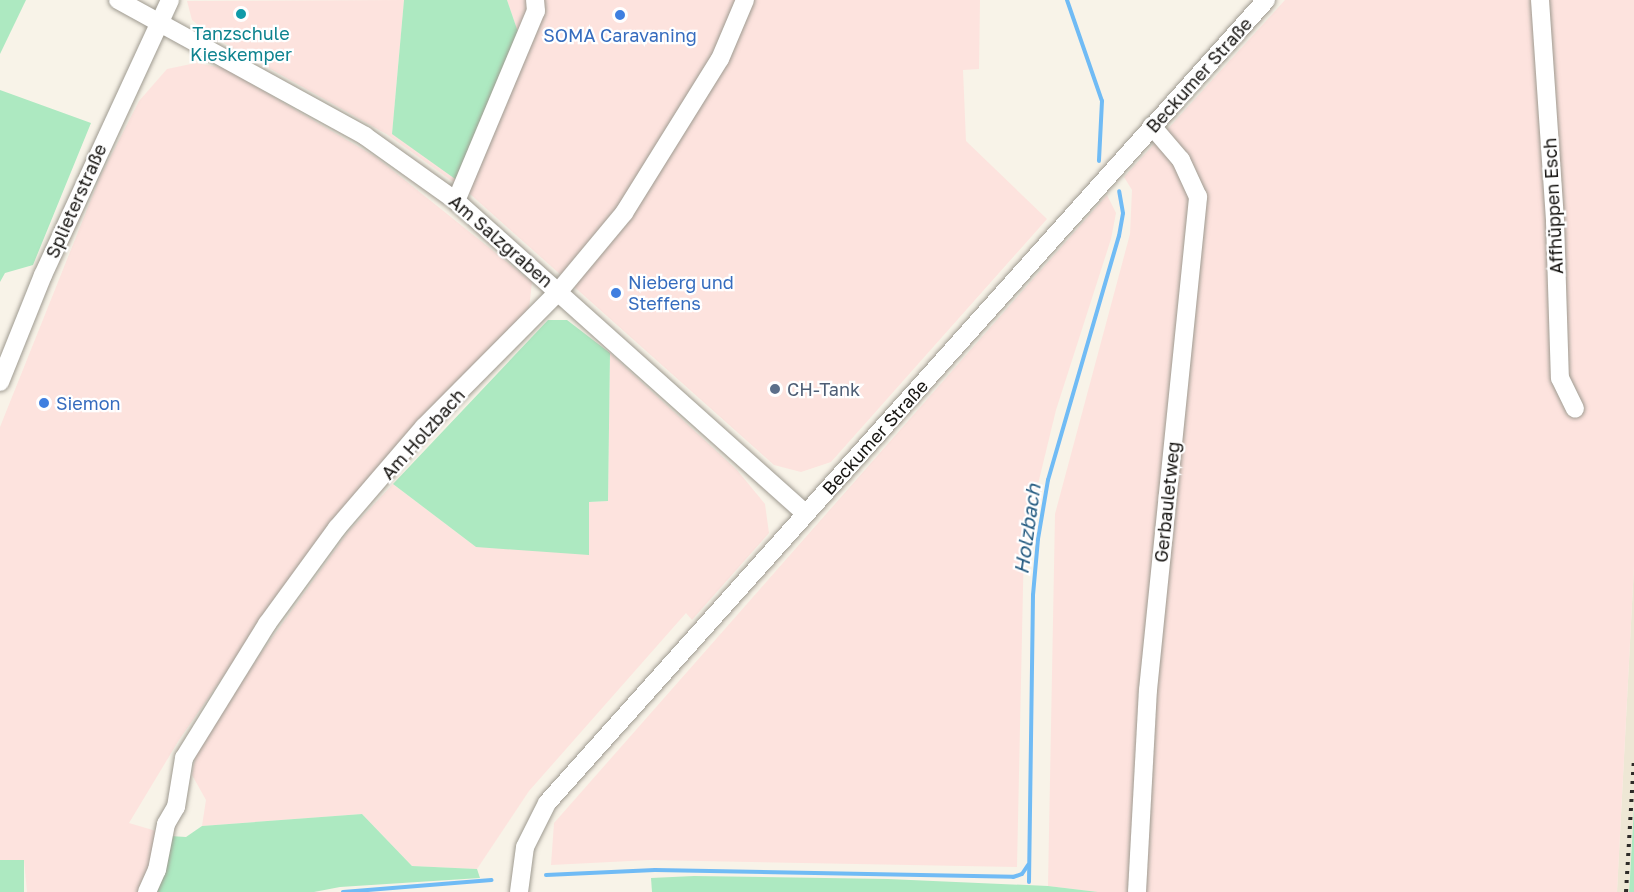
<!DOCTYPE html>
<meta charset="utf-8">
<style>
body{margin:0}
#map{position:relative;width:1634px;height:892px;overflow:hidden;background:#f8f3e8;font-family:"Golos Text",sans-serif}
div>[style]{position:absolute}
.built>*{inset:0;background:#eee7d5}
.industrial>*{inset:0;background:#fde3de}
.green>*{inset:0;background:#ade9c1;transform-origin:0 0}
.stream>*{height:4px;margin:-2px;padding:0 2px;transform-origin:2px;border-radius:2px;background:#70bbf5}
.roads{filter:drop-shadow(0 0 2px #9e9a90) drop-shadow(0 0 2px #9e9a90)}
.minor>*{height:18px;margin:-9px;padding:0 9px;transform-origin:9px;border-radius:9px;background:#fff}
.rail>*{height:4px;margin-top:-2px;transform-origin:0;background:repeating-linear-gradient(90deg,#2e2b28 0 3px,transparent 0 9px)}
.dots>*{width:16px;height:16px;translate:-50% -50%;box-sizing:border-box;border:3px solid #fff;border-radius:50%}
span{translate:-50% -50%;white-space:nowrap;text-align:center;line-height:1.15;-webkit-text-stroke:4.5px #fff;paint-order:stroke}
.culture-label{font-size:18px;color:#0d838f}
.shop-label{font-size:18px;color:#366cbe}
.left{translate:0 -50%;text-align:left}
.street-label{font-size:18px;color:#161411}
.service-label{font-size:18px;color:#4e5e75}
.water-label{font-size:20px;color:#235a80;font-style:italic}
</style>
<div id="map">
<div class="built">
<i style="clip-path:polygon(1634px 566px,1634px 806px,1629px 892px,1617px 892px)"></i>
</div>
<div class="industrial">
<i style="clip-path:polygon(404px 0,392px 134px,519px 35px,507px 0,980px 0,979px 69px,963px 70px,966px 141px,1047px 219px,831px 462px,801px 472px,774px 465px,470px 194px,388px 135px,210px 35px,192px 20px,187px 1px)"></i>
<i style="clip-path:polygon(1285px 0,1634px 0,1634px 566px,1617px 892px,1098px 892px,1048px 886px,1055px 514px,1130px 234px,1132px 190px,1124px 177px)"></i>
<i style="clip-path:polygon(196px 63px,224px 68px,376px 157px,532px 282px,529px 309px,330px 523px,179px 740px,129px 823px,156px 831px,150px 867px,139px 892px,27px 892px,24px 860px,0 860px,0 427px,100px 177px,139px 101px,167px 69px)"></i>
<i style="clip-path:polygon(1107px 195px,1116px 213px,1111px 239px,1056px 410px,1024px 542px,1017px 867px,650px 860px,551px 865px,554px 823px)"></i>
<i style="clip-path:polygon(610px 353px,737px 470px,765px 504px,769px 533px,692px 620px,686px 613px,529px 791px,477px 869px,412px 866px,362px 814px,202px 826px,206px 800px,192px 775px,196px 753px,259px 656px,348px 532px,393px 484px,476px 547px,589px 502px,608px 501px)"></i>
</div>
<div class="green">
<i style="clip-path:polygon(0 0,26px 0,0 54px)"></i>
<i style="clip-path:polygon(404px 0,507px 0,519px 35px,458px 181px,392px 134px)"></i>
<i style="clip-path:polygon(0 90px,91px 123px,33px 265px,5px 273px,0 282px)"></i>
<i style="clip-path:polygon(548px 320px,567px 320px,610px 353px,608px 501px,589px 502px,589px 555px,476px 547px,393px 484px)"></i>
<i style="clip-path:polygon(1634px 806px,1634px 892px,1629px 892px,1630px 877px)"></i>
<i style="clip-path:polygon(362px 814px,412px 866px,477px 869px,480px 878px,340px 887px,314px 892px,155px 892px,170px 836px,186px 837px,202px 826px)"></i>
<i style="left:0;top:860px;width:24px;height:32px"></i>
<i style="clip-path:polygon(694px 876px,888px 879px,1048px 886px,1098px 892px,652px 892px,651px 878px)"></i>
</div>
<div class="stream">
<i style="left:1067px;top:0;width:107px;rotate:70.9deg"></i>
<i style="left:1102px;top:101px;width:60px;rotate:92.9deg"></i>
<i style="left:546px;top:875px;width:109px;rotate:-2.6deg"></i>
<i style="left:655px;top:870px;width:358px;rotate:1.1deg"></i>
<i style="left:1013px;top:877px;width:9px;rotate:-18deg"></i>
<i style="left:1022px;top:874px;width:11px;rotate:-56deg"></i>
<i style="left:1029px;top:882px;width:287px;rotate:-89.2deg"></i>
<i style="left:1033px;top:595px;width:56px;rotate:-84.9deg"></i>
<i style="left:1038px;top:539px;width:60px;rotate:-80.4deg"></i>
<i style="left:1048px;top:480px;width:254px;rotate:-73.8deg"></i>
<i style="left:1119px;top:236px;width:23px;rotate:-80deg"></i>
<i style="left:1123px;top:213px;width:22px;rotate:-100deg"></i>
<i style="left:343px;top:892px;width:149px;rotate:-4.6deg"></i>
</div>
<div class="roads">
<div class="minor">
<i style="left:118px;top:0;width:282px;rotate:28.8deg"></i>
<i style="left:365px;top:136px;width:112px;rotate:35.5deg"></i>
<i style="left:456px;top:201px;width:468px;rotate:41.8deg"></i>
<i style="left:1540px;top:0;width:223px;rotate:86.1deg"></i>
<i style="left:1555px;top:222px;width:156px;rotate:88.2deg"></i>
<i style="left:1560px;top:378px;width:34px;rotate:64deg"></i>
<i style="left:456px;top:201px;width:206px;rotate:-67.2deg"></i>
<i style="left:536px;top:11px;width:11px;rotate:-95deg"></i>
<i style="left:0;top:382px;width:115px;rotate:-68.1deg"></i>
<i style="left:43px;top:275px;width:303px;rotate:-65.2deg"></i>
<i style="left:147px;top:892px;width:24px;rotate:-66deg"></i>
<i style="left:157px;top:870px;width:47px;rotate:-78.9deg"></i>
<i style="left:166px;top:824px;width:20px;rotate:-60deg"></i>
<i style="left:176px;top:807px;width:50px;rotate:-80.7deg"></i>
<i style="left:184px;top:758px;width:158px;rotate:-58.2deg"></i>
<i style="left:267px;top:624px;width:119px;rotate:-53.9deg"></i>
<i style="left:337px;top:528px;width:133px;rotate:-49.3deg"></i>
<i style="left:424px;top:427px;width:192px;rotate:-45.2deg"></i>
<i style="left:559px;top:291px;width:102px;rotate:-50.2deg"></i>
<i style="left:624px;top:213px;width:181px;rotate:-58.1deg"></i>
<i style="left:720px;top:59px;width:64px;rotate:-67deg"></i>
<i style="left:519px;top:892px;width:45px;rotate:-82.4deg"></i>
<i style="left:525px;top:847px;width:49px;rotate:-63.4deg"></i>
<i style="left:547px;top:803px;width:1078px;rotate:-48.16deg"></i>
<i style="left:1137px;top:892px;width:202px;rotate:-86.9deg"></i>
<i style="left:1148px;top:690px;width:496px;rotate:-84.2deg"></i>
<i style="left:1198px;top:197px;width:41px;rotate:-114.7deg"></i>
<i style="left:1181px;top:160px;width:45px;rotate:-130.5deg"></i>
</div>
</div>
<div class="rail">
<i style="left:1626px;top:892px;width:135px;rotate:-86.6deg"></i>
</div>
<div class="dots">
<i style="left:241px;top:14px;background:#0f9aa8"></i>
<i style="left:620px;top:15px;background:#3f7fe0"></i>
<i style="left:616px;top:293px;background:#3f7fe0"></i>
<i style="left:775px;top:389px;background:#5c6f8a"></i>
<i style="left:44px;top:403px;background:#3f7fe0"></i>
</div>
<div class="culture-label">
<span style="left:241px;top:44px">Tanzschule<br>Kieskemper</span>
</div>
<div class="shop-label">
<span style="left:620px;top:35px">SOMA Caravaning</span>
<span class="left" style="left:628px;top:293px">Nieberg und<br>Steffens</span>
<span class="left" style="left:56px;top:403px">Siemon</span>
</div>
<div class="street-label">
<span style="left:1199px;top:75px;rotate:-48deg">Beckumer Straße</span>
<span style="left:76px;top:201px;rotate:-66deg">Splieterstraße</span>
<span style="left:1553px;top:206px;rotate:-93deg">Affhüppen Esch</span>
<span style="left:501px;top:241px;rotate:41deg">Am Salzgraben</span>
<span style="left:423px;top:434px;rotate:-48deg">Am Holzbach</span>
<span style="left:875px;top:437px;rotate:-48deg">Beckumer Straße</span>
<span style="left:1167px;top:502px;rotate:-84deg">Gerbauletweg</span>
</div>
<div class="service-label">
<span class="left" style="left:787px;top:389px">CH-Tank</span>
</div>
<div class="water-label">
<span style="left:1027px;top:529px;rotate:-82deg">Holzbach</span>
</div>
</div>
